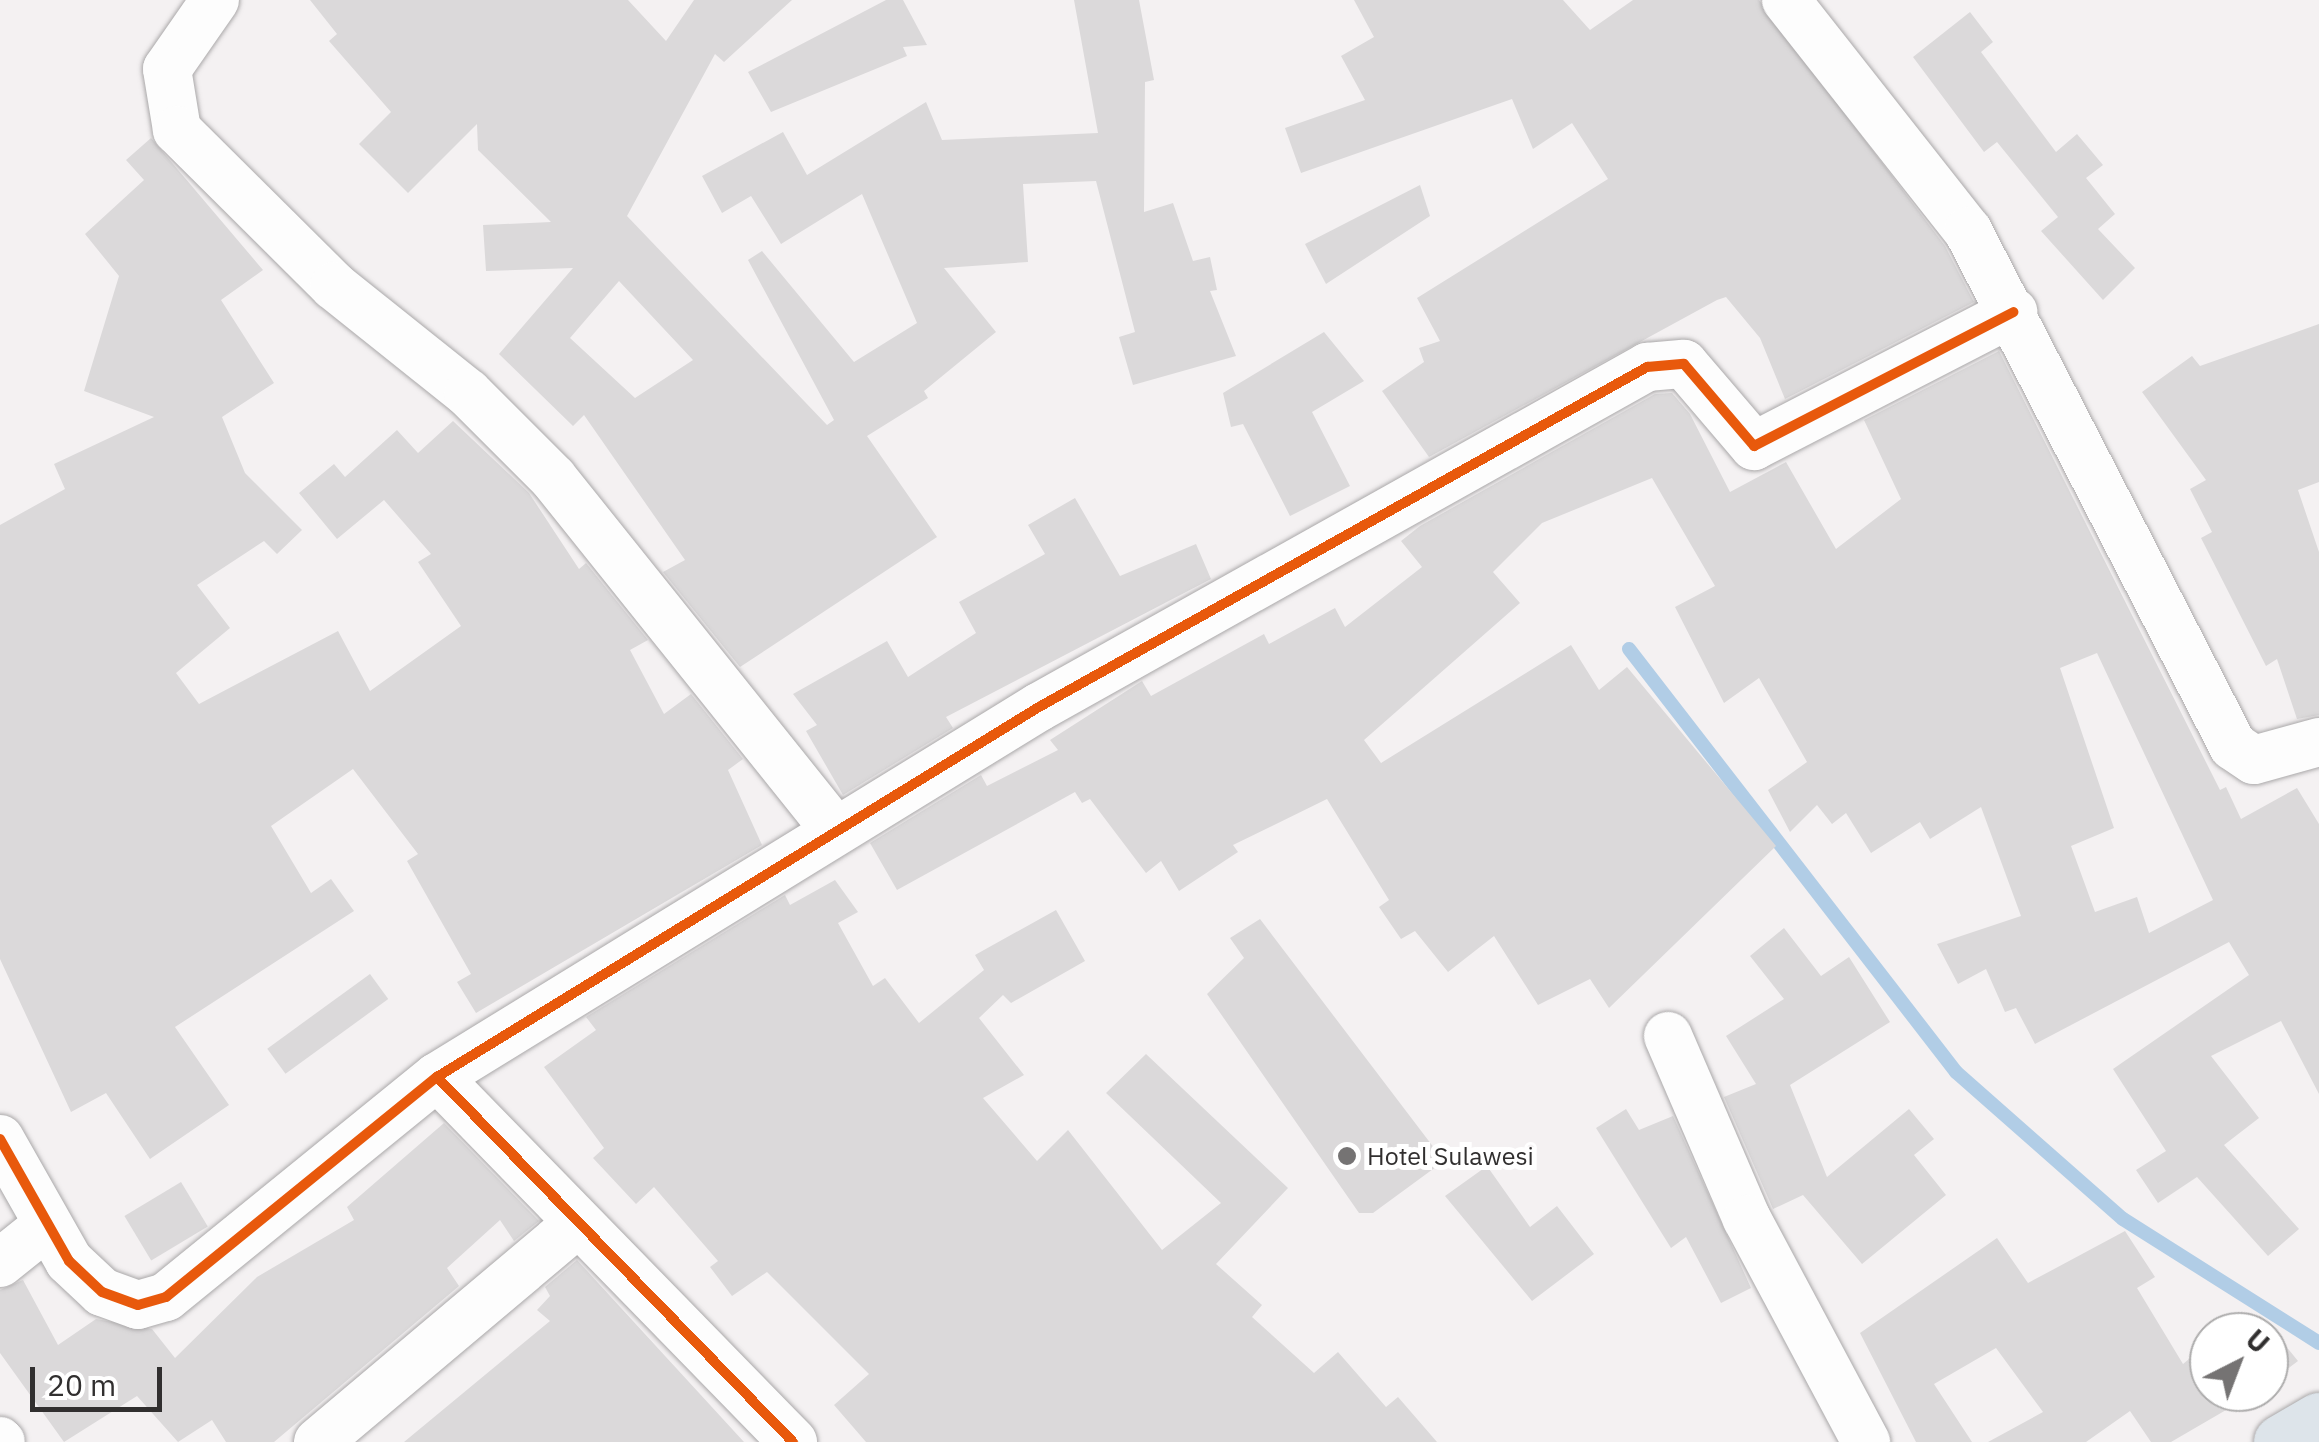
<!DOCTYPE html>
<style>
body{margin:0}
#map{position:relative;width:2319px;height:1442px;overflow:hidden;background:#f4f1f2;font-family:"IBM Plex Sans",sans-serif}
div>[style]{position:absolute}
.stream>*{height:14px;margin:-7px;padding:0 7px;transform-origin:7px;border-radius:7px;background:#b1cde6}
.building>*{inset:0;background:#dbd9da;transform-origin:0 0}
.roads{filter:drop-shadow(0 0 2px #aaa8a9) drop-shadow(0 0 2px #aaa8a9)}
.minor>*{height:48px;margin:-24px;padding:0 24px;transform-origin:24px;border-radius:24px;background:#fdfdfd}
.major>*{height:55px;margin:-27.5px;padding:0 27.5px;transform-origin:27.5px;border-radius:27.5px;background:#dde4ea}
.cycleway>*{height:10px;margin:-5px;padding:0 5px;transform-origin:5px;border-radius:5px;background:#e8590c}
.dots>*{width:28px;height:28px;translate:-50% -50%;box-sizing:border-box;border:5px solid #fff;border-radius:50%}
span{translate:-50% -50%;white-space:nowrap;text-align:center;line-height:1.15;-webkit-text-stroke:10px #fff;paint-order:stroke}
.poi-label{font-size:25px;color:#312f2f}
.left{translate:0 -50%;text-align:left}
.north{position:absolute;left:2189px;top:1312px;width:100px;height:100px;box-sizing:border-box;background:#fff;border:2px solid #adacac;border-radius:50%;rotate:42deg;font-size:28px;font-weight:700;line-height:40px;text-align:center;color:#312f2f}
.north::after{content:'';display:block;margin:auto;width:35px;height:45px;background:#757373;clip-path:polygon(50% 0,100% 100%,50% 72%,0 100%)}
.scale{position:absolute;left:30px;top:1367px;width:132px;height:45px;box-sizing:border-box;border:5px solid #312f2f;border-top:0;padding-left:12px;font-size:30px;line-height:35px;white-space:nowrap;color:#312f2f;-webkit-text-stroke:8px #fff;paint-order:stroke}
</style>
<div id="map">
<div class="stream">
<i style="left:1629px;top:649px;width:535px;rotate:52.29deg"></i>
<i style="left:1956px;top:1072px;width:222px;rotate:41.4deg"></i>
<i style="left:2123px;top:1219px;width:232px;rotate:32.3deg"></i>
</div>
<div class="building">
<i style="clip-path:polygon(evenodd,310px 0,628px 0,666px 41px,694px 0,792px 0,724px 62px,715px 54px,627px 216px,827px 425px,834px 420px,748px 260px,762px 251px,854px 362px,917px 323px,862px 194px,781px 244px,751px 196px,722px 213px,702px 176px,783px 132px,807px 175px,926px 102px,942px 140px,1098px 133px,1074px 0,1139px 0,1154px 80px,1145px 82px,1144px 212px,1173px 203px,1193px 261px,1210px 257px,1217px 290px,1210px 291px,1236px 356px,1133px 385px,1119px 337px,1135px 332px,1096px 181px,1023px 184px,1028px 262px,944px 268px,996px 332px,924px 391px,928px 398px,867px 436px,937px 537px,740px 667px,663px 572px,685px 560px,584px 415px,573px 426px,499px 354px,573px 268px,486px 271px,483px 225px,551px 222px,478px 150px,477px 124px,408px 193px,359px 144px,391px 112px,329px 41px,337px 34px,310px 0,619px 281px,693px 360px,635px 398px,570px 338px,619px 281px)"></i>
<i style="clip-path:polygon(886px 0,903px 0,927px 45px,903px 47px,907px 56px,771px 112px,748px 72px)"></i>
<i style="clip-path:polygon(1354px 0,1563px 0,1590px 30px,1633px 0,1759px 0,1945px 246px,1974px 302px,1785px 399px,1760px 338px,1726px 297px,1717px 300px,1429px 457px,1382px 391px,1424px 362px,1419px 348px,1440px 341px,1417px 298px,1608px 179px,1572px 123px,1533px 149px,1512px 99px,1301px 173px,1285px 128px,1365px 100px,1341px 56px,1374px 37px)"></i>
<i style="clip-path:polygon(1970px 12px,1993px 42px,1981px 52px,2056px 152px,2077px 134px,2103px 165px,2086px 178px,2115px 214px,2098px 229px,2135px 268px,2103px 300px,2041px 231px,2058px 217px,1997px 142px,1984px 152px,1913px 57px)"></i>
<i style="clip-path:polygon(151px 138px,263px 270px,221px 300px,274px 383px,222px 417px,245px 473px,302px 530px,277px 554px,264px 541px,197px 585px,230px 628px,176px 673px,199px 704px,338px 631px,370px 691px,461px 626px,418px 562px,431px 554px,384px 500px,337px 539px,299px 493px,334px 464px,345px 477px,397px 430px,418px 453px,453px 421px,529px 493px,579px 569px,586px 563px,648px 640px,630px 650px,664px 714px,691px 694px,743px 759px,728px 770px,762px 845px,476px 1013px,457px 982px,471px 974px,407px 861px,418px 854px,353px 769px,271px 826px,311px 893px,331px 879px,354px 911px,175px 1027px,229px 1105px,150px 1159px,106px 1093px,71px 1112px,0 959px,0 525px,65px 489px,54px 464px,154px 417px,84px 391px,119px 276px,85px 234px,144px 180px,126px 160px)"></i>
<i style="clip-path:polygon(1420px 185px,1430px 216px,1326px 284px,1305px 244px)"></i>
<i style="clip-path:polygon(2319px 324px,2319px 482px,2298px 490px,2319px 552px,2319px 715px,2297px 719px,2277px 659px,2266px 666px,2201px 538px,2212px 532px,2190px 489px,2206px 480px,2142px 392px,2192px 356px,2200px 366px)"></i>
<i style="clip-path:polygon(1324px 332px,1364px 381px,1312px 412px,1350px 486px,1290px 516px,1243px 424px,1231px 427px,1223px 393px)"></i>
<i style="clip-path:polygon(evenodd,1999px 351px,2220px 790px,2226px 787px,2241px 819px,2297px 788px,2319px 824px,2319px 1094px,2281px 1021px,2211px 1056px,2259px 1118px,2224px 1145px,2299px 1229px,2268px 1256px,2197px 1177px,2158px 1203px,2136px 1170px,2166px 1151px,2113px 1069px,2249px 975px,2229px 942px,2035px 1044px,2016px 1008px,2005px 1012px,1986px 969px,1958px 984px,1937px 944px,2021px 916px,1981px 807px,1930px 839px,1920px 822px,1871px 853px,1846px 813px,1832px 824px,1817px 805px,1790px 832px,1768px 790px,1807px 762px,1759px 678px,1724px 703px,1675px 607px,1715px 586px,1652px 478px,1542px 523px,1493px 572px,1520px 603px,1364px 740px,1381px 763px,1571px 645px,1599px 690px,1627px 667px,1776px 846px,1609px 1008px,1590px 979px,1538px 1005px,1494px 936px,1448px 972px,1415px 931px,1401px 939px,1379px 907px,1389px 900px,1327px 799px,1233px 845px,1238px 852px,1179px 891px,1161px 861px,1146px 873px,1090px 799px,1082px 803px,1075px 792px,897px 890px,870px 843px,981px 775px,987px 786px,1058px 750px,1050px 740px,1142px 681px,1151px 696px,1264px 634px,1269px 644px,1335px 608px,1345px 627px,1422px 567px,1401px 541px,1420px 526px,1655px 394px,1672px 393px,1690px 414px,1730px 492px,1786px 462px,1836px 549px,1901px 499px,1864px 420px,1999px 351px,2097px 653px,2213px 900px,2149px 933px,2137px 897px,2095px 912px,2071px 846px,2114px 828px,2060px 668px,2097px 653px)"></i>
<i style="clip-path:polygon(1075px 498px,1120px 576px,1196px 544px,1211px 579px,946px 717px,953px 728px,843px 795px,806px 731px,817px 725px,793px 694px,887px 641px,908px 677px,976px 633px,959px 602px,1045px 554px,1028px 525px)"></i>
<i style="clip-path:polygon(835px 880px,858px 912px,838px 923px,873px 986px,885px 978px,919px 1023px,984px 970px,975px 955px,1056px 910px,1085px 961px,1011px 1003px,1003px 995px,979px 1018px,1024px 1075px,983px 1098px,1037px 1161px,1068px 1130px,1162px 1250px,1221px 1203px,1106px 1093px,1146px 1054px,1288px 1188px,1216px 1264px,1262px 1305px,1252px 1317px,1314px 1373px,1338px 1352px,1386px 1407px,1398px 1397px,1437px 1442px,866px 1442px,834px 1405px,869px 1374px,767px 1272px,732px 1296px,710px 1267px,718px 1261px,654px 1187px,636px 1204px,593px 1158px,604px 1148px,544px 1067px,596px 1030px,586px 1017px,785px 895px,790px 905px)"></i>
<i style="clip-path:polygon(1260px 919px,1444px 1161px,1373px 1213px,1359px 1213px,1207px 994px,1244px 958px,1230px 938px)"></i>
<i style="clip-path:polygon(1784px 928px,1821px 976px,1849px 957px,1890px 1022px,1790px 1085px,1827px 1177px,1909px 1109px,1934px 1139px,1914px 1155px,1946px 1195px,1862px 1264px,1803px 1195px,1773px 1209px,1724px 1097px,1756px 1084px,1726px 1036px,1784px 999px,1750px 956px)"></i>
<i style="left:370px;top:974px;width:31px;height:127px;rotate:54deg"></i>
<i style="clip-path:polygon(1626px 1109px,1639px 1130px,1673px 1116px,1751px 1288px,1721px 1303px,1686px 1237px,1671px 1248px,1596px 1128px)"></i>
<i style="clip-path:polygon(444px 1123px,539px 1221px,514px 1241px,500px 1220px,447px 1268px,459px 1286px,274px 1442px,226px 1442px,212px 1420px,178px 1442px,137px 1396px,64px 1442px,0 1353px,0 1290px,23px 1280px,58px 1345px,96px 1319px,152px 1329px,175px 1358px,257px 1277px,354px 1220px,347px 1207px)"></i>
<i style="clip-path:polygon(1487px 1166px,1530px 1227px,1557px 1206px,1594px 1254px,1532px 1301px,1445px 1196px)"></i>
<i style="left:181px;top:1182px;width:52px;height:66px;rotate:59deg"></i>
<i style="clip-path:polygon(2125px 1231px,2155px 1277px,2137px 1288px,2183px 1364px,2189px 1359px,2198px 1372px,2209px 1363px,2209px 1392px,2257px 1392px,2171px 1442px,2151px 1442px,2130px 1411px,2086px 1442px,1988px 1442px,2043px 1412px,1996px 1348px,1934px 1384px,1972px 1442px,1916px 1442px,1860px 1333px,1997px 1238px,2028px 1283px)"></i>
<i style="clip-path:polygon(577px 1260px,744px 1442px,404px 1442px,550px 1321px,537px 1310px,550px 1296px,545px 1287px)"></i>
<i style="clip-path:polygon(2264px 1319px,2298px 1361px,2269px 1383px,2269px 1332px,2248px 1332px)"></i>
</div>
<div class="roads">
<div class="minor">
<i style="left:215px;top:0;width:84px;rotate:124.8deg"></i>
<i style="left:167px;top:69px;width:62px;rotate:80.7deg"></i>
<i style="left:177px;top:130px;width:221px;rotate:44.8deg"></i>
<i style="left:334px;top:286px;width:171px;rotate:38.6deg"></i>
<i style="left:468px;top:393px;width:120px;rotate:45deg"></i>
<i style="left:553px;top:478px;width:450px;rotate:51.3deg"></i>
<i style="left:1786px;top:0;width:294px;rotate:51.8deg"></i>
<i style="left:1968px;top:231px;width:579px;rotate:62.77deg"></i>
<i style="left:2233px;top:746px;width:25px;rotate:34deg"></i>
<i style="left:2254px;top:760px;width:67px;rotate:-15.5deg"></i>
<i style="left:1668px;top:1036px;width:199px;rotate:66.7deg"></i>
<i style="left:1747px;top:1219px;width:253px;rotate:61.9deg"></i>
<i style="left:437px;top:1077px;width:707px;rotate:-31.58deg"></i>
<i style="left:1039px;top:707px;width:697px;rotate:-29.21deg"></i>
<i style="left:1647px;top:367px;width:37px;rotate:-5deg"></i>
<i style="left:1684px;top:364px;width:108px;rotate:49.5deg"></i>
<i style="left:1754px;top:446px;width:292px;rotate:-27.3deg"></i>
<i style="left:0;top:1139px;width:140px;rotate:60.5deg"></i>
<i style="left:69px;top:1261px;width:45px;rotate:43.2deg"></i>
<i style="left:102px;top:1292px;width:38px;rotate:20deg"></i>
<i style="left:138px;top:1305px;width:29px;rotate:-16deg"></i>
<i style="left:166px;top:1297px;width:349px;rotate:-39.1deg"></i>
<i style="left:437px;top:1077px;width:510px;rotate:45.72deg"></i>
<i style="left:0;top:1263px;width:58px;rotate:-38.7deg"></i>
<i style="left:0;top:1441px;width:1px;rotate:45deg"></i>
<i style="left:318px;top:1442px;width:337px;rotate:-40.1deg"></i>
</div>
<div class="major">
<i style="left:2281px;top:1442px;width:44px;rotate:-30.1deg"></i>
</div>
</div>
<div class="cycleway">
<i style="left:437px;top:1077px;width:707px;rotate:-31.58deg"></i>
<i style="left:1039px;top:707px;width:697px;rotate:-29.21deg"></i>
<i style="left:1647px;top:367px;width:37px;rotate:-5deg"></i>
<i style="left:1684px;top:364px;width:108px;rotate:49.5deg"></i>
<i style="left:1754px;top:446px;width:292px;rotate:-27.3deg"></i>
<i style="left:0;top:1139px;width:140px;rotate:60.5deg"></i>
<i style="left:69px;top:1261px;width:45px;rotate:43.2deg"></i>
<i style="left:102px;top:1292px;width:38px;rotate:20deg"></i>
<i style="left:138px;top:1305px;width:29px;rotate:-16deg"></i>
<i style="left:166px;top:1297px;width:349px;rotate:-39.1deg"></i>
<i style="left:437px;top:1077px;width:510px;rotate:45.72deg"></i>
</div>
<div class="dots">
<i style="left:1347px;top:1156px;background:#757373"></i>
</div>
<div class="poi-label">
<span class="left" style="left:1367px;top:1156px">Hotel Sulawesi</span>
</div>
<div class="north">U</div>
<div class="scale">20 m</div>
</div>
